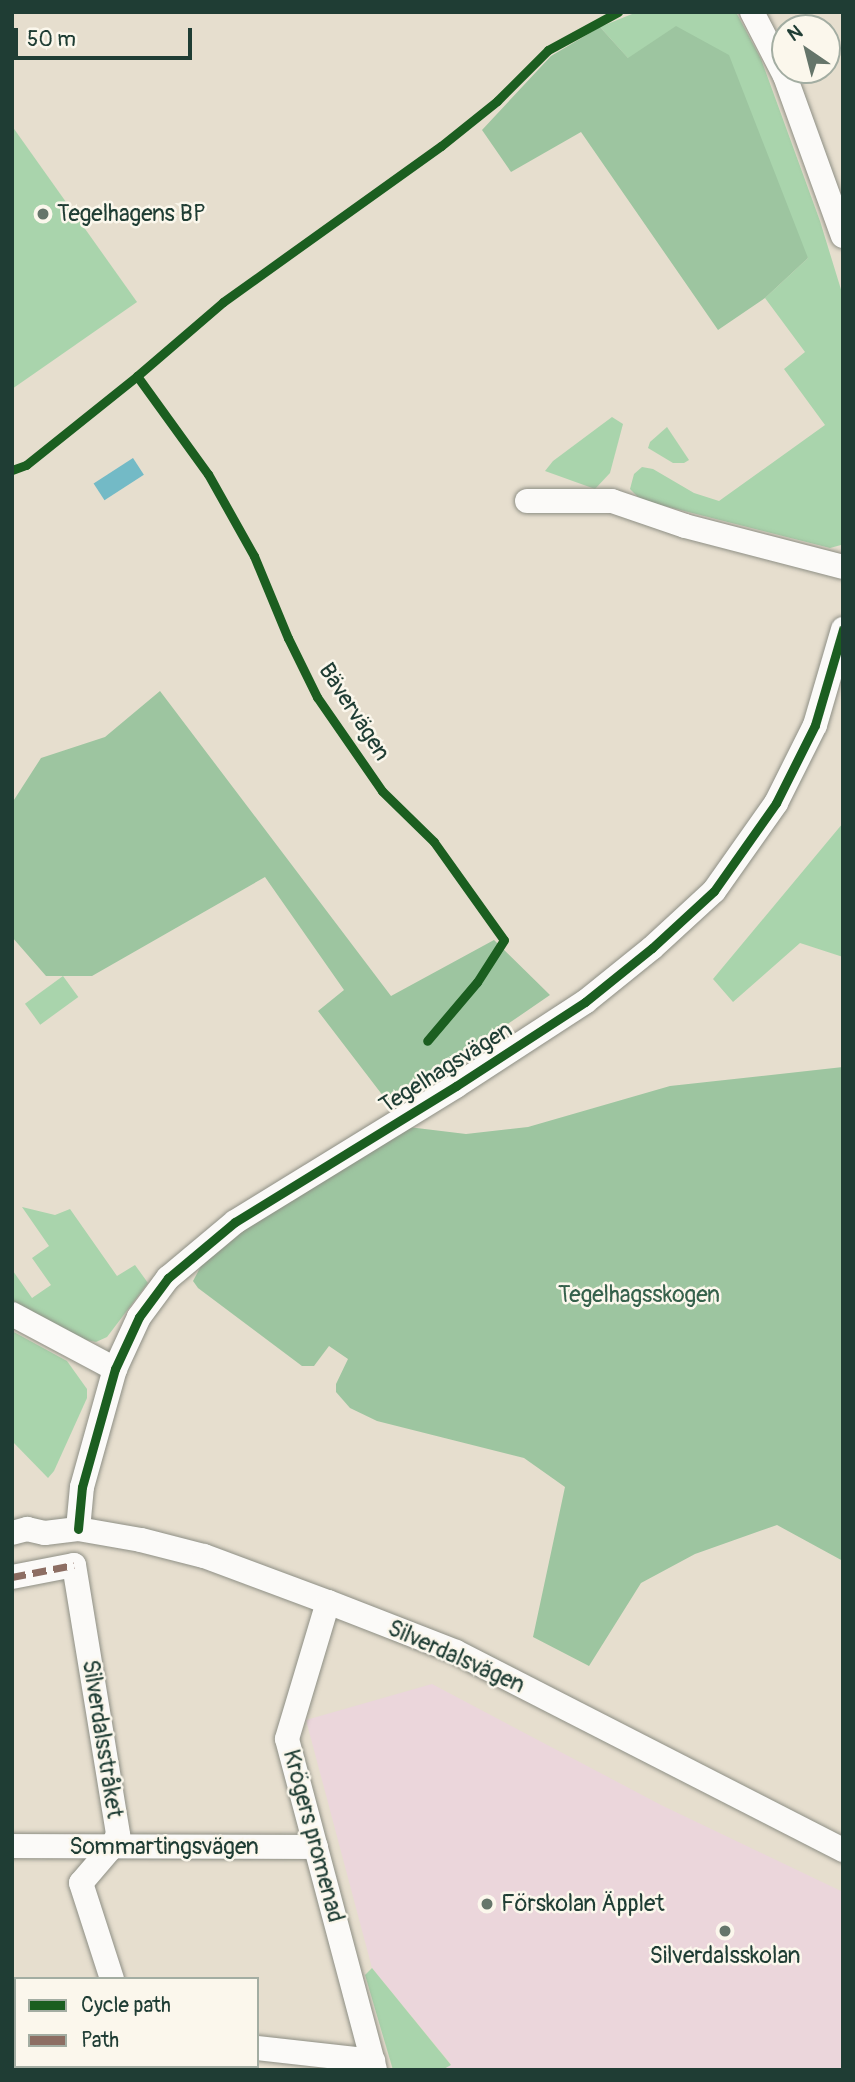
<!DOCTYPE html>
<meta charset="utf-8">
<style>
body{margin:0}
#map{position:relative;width:855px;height:2082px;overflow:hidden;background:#e6dece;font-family:Pangolin,sans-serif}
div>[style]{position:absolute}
.built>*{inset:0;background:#ebd6db}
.green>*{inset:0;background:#a9d4ac;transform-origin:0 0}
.forest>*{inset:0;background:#9dc5a0}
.water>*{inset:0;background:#73bac6;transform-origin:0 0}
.roads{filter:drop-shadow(0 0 2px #8e8f85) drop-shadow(0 0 2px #8e8f85)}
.street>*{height:24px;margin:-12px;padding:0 12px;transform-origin:12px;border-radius:12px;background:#fbfaf8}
.quiet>*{height:7px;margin-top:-3.5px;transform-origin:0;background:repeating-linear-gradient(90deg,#8d6e63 0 14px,transparent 0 21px)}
.cycleway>*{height:9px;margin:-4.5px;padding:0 4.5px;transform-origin:4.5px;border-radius:4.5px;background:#1b5e20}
.dots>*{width:19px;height:19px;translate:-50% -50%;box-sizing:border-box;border:4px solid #fbf7ec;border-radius:50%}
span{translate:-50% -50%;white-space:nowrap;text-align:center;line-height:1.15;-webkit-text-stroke:5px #fbf7ec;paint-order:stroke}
.poi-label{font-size:23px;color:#1f3d34}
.left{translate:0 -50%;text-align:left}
.street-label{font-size:23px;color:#1f3d34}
.park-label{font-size:23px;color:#35614b}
.frame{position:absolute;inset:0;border:14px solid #1f3d34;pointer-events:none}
.legend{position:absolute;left:14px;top:1977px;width:245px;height:91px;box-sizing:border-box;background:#fbf7ec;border:2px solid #a3ada2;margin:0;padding:9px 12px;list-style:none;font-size:21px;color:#1f3d34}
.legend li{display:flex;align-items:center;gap:14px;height:35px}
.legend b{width:35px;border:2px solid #a3ada2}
.north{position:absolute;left:771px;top:14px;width:70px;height:70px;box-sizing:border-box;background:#fbf7ec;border:2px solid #a3ada2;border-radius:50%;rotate:325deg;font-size:19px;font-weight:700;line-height:28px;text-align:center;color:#1f3d34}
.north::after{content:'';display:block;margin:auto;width:24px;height:32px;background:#65756a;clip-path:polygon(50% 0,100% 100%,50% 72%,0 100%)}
.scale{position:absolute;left:14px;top:28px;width:178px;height:32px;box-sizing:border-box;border:4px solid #1f3d34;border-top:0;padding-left:9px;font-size:21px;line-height:24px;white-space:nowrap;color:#1f3d34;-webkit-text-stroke:5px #fbf7ec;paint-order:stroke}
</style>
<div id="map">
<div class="built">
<i style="clip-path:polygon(432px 1684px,661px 1805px,843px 1892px,843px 2070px,442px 2070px,451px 2064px,372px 1968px,306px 1720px)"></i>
</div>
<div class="green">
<i style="clip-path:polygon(637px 12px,736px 12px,761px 59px,820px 221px,843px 296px,841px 545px,830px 548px,641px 500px,630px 489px,634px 474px,642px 467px,653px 469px,694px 493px,719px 501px,825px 425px,784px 369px,805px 352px,765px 298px,808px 258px,600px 27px)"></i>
<i style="clip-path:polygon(12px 126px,137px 302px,12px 389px)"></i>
<i style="clip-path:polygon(612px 417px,623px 424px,610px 473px,595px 489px,545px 471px,553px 461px)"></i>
<i style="clip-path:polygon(667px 427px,689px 460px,684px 463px,673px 463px,648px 448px,650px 442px)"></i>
<i style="clip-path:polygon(843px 823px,843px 957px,800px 943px,733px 1002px,713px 979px)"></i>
<i style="left:63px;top:976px;width:26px;height:47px;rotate:54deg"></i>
<i style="clip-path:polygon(22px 1207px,55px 1215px,70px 1209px,117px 1276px,135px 1265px,148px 1283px,107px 1337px,96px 1342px,82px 1339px,12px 1302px,13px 1271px,32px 1298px,51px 1285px,32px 1258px,49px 1246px)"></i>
<i style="clip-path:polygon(12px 1331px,67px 1361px,87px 1389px,87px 1398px,54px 1471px,48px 1478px,12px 1441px)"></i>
<i style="clip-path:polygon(372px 1968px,451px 2065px,442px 2070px,393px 2070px,365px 1975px)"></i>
</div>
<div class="forest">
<i style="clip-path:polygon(676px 26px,729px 55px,808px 258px,765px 298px,718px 330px,581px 132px,511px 172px,482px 130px,551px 56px,600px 27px,628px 58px)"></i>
<i style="clip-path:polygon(160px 691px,391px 996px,494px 940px,550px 995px,390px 1105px,318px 1011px,344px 990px,265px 877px,92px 976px,46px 976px,12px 937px,12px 803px,41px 758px,105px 737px)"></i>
<i style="clip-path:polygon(843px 1067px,843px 1561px,777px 1525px,695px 1554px,641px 1583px,589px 1666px,533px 1637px,565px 1487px,524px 1458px,377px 1421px,350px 1408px,336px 1392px,336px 1384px,348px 1359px,329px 1346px,314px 1366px,302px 1366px,198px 1288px,193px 1281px,201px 1266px,257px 1220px,400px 1126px,466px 1134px,528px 1127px,670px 1086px)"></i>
</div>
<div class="water">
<i style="left:133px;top:458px;width:20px;height:47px;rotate:57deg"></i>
</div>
<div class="roads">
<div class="street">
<i style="left:752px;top:12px;width:72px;rotate:62.7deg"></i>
<i style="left:785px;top:76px;width:170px;rotate:70.1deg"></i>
<i style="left:527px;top:501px;width:85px"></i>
<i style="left:612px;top:501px;width:77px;rotate:18.9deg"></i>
<i style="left:685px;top:526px;width:163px;rotate:14.5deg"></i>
<i style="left:12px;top:1314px;width:117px;rotate:28.1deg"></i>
<i style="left:78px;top:1529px;width:42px;rotate:-84.6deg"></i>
<i style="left:82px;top:1487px;width:123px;rotate:-74.4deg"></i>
<i style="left:115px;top:1369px;width:57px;rotate:-65.2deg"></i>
<i style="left:139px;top:1317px;width:49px;rotate:-53.4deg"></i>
<i style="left:168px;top:1278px;width:87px;rotate:-39.9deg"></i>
<i style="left:235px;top:1222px;width:259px;rotate:-31.6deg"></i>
<i style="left:456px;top:1086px;width:154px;rotate:-33.1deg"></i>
<i style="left:585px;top:1002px;width:86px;rotate:-38.9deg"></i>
<i style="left:652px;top:948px;width:84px;rotate:-42.6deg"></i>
<i style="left:714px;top:891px;width:108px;rotate:-54.8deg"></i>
<i style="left:776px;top:803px;width:87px;rotate:-63.4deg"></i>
<i style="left:815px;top:725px;width:100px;rotate:-73.7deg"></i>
<i style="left:12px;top:1533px;width:16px;rotate:-15deg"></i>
<i style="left:27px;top:1529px;width:18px;rotate:13deg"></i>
<i style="left:45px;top:1533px;width:33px;rotate:-7deg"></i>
<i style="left:78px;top:1529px;width:64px;rotate:9.9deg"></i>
<i style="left:141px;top:1540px;width:65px;rotate:14.3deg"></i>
<i style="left:204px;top:1556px;width:132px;rotate:20.4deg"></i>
<i style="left:328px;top:1602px;width:137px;rotate:21.3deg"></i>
<i style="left:456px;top:1652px;width:435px;rotate:27.1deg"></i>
<i style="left:12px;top:1577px;width:63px;rotate:-11deg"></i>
<i style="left:74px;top:1565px;width:274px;rotate:80.7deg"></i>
<i style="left:118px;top:1835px;width:15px;rotate:118deg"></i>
<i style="left:111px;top:1848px;width:46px;rotate:130.6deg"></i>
<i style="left:81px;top:1883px;width:101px;rotate:72.1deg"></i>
<i style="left:328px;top:1602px;width:143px;rotate:106.7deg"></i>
<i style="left:287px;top:1739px;width:342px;rotate:75.1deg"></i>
<i style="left:12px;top:1846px;width:304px;rotate:0.2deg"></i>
<i style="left:257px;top:2048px;width:117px;rotate:6.4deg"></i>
<i style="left:142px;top:2066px;width:4px;rotate:76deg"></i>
</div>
</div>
<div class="quiet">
<i style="left:12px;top:1577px;width:63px;rotate:-11deg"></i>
</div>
<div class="cycleway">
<i style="left:137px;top:376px;width:121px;rotate:54.1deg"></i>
<i style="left:208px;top:474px;width:94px;rotate:60.7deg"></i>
<i style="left:254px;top:556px;width:89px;rotate:67.5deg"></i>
<i style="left:288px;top:638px;width:66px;rotate:63.8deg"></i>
<i style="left:317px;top:697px;width:114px;rotate:55.3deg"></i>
<i style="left:382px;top:791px;width:73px;rotate:44.4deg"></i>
<i style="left:434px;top:842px;width:120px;rotate:54.5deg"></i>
<i style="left:504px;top:940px;width:50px;rotate:122.7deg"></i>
<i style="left:477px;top:982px;width:77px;rotate:130.3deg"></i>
<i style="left:12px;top:470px;width:15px;rotate:-20deg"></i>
<i style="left:26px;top:465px;width:142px;rotate:-38.7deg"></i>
<i style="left:137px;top:376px;width:113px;rotate:-40.7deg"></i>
<i style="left:223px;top:302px;width:268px;rotate:-35.6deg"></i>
<i style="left:441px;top:146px;width:72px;rotate:-38.8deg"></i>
<i style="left:497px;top:101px;width:72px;rotate:-45deg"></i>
<i style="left:548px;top:50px;width:80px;rotate:-28.5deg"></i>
<i style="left:78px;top:1529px;width:42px;rotate:-84.6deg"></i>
<i style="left:82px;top:1487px;width:123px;rotate:-74.4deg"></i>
<i style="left:115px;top:1369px;width:57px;rotate:-65.2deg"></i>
<i style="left:139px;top:1317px;width:49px;rotate:-53.4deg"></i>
<i style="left:168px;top:1278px;width:87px;rotate:-39.9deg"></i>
<i style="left:235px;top:1222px;width:259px;rotate:-31.6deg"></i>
<i style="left:456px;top:1086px;width:154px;rotate:-33.1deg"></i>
<i style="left:585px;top:1002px;width:86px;rotate:-38.9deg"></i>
<i style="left:652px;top:948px;width:84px;rotate:-42.6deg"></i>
<i style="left:714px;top:891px;width:108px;rotate:-54.8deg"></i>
<i style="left:776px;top:803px;width:87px;rotate:-63.4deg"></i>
<i style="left:815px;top:725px;width:100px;rotate:-73.7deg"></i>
</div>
<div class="dots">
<i style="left:43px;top:214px;background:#65756a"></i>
<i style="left:487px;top:1904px;background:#65756a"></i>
<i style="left:725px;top:1931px;background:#65756a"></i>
</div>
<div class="poi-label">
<span class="left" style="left:57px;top:214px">Tegelhagens BP</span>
<span class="left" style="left:501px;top:1904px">Förskolan Äpplet</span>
<span style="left:725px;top:1956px">Silverdalsskolan</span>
</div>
<div class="street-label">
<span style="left:354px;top:712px;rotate:57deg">Bävervägen</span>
<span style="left:446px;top:1068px;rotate:-32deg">Tegelhagsvägen</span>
<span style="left:456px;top:1657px;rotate:24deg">Silverdalsvägen</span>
<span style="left:102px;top:1739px;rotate:81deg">Silverdalsstråket</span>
<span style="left:313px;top:1836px;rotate:75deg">Krögers promenad</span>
<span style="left:164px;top:1847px">Sommartingsvägen</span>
</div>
<div class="park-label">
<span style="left:639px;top:1295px">Tegelhagsskogen</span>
</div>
<div class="frame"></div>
<ul class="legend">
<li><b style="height:9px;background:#1b5e20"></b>Cycle path</li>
<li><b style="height:9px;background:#8d6e63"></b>Path</li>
</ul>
<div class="north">N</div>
<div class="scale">50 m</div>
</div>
